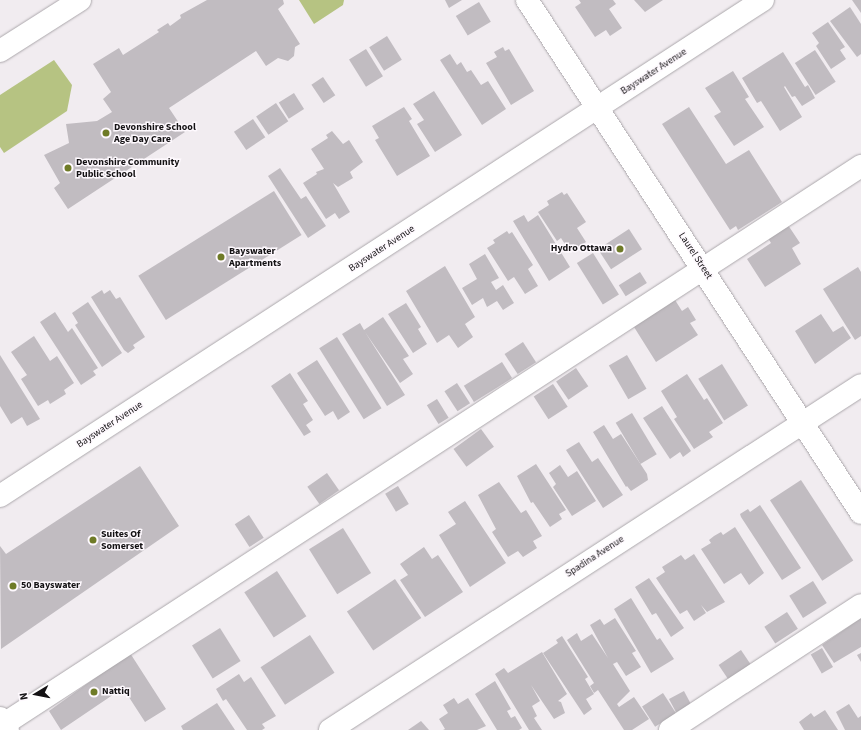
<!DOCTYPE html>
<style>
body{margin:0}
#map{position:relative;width:861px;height:730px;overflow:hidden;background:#f1ecf0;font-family:"Source Sans 3",sans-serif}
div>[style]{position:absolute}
.green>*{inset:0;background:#b6c382}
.building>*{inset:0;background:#c1bcc1;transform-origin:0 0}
.roads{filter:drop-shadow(0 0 1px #aca8ac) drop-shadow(0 0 1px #aca8ac)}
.minor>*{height:22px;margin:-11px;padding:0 11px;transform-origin:11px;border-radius:11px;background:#fff}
.major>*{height:22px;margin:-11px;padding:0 11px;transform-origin:11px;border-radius:11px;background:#fff}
.dots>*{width:11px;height:11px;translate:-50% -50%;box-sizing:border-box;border:2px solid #fef9fe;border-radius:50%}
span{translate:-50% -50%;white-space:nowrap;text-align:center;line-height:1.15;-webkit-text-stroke:3px #fef9fe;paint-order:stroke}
.street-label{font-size:10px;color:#141214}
.poi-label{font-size:10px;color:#141214;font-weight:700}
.left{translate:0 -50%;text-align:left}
.right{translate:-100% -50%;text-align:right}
.north{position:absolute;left:16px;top:674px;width:40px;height:40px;-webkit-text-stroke:3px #fef9fe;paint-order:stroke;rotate:260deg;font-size:11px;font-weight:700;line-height:16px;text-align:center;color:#141214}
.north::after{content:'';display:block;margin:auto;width:14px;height:18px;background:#141214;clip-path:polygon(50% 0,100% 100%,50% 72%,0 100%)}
</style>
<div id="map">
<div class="green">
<i style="clip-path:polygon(299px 0,344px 0,343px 5px,314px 24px)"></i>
<i style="clip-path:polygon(54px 60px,72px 85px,67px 111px,4px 153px,0 147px,0 95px)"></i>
</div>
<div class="building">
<i style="clip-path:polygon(207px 0,283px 0,284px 4px,278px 9px,300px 44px,295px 47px,294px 56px,288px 61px,278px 58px,266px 66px,256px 51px,169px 108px,185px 132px,68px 209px,54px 188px,60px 183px,44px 155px,69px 143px,66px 124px,97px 121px,112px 112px,103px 99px,111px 92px,93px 64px,119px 48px,123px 55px,159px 32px,157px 30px,168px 23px,170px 26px,181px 18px,180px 15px)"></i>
<i style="clip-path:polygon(445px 0,462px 0,449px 8px)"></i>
<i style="clip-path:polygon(579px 0,613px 0,616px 4px,609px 9px,622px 28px,610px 36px,606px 30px,595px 37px,575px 7px,581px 3px)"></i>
<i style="clip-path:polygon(634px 0,663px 0,645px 12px)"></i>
<i style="clip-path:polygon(852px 0,861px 0,861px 13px)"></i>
<i style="left:479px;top:2px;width:23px;height:27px;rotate:59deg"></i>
<i style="clip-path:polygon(850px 7px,861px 24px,861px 54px,857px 57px,830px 21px)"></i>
<i style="clip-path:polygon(828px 22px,845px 47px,840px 50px,846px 59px,831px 69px,816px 46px,819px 43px,812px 33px)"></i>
<i style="left:387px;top:36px;width:28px;height:21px;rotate:58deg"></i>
<i style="clip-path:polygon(503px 47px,505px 51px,509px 49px,534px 91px,511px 105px,486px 63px,497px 57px,494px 52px)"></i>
<i style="left:366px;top:49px;width:32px;height:20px;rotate:58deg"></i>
<i style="left:815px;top:50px;width:38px;height:24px;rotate:57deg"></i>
<i style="clip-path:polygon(783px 52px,805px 87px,808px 85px,815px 98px,802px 106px,795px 96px,792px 97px,785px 86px,784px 87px,802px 117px,780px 131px,761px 101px,757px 103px,742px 78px)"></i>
<i style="clip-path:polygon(450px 54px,457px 65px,461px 62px,467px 72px,471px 70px,481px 85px,488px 81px,506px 109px,482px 125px,440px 60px)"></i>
<i style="clip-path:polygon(733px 71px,749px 97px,745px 99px,764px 127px,734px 146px,714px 116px,721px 112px,705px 88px)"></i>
<i style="left:323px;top:77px;width:22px;height:14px;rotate:56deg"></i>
<i style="clip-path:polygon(434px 91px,462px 135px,435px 152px,417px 124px,424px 120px,413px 104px)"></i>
<i style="left:294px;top:93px;width:19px;height:18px;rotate:58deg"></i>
<i style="left:276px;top:103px;width:22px;height:24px;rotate:56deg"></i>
<i style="clip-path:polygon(404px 107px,412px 119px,409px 121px,430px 156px,397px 176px,375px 140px,379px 138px,372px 126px)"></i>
<i style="clip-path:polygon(689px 107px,726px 164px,749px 150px,782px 202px,738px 230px,736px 226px,730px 230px,662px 124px)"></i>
<i style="left:253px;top:119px;width:22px;height:23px;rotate:56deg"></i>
<i style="clip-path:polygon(332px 131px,343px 144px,349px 140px,363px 162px,350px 172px,353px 178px,338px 187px,333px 183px,350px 212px,339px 219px,335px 213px,326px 219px,303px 183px,317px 174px,316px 172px,324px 169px,311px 149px,328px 138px,326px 135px)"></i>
<i style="clip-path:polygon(280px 168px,301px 199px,306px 196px,326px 226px,308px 238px,268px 176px)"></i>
<i style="left:274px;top:191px;width:52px;height:160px;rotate:58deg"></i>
<i style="clip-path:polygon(562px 192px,564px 195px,567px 193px,586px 222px,577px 228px,586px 242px,570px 252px,561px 238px,557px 241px,538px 212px,549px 205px,547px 201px)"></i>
<i style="clip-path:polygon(524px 215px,528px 222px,538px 215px,570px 267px,549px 281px,513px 221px)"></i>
<i style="clip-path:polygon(788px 225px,800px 243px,792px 248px,801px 264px,765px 287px,747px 259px,771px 243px,768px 238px)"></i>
<i style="left:629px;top:229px;width:24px;height:37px;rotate:57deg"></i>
<i style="clip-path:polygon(507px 231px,509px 234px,512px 232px,533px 265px,528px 269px,538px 286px,525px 294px,514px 277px,508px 281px,487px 248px,495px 243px,493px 240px)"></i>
<i style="left:593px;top:253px;width:49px;height:19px;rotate:58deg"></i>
<i style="clip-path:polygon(485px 254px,499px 278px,491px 282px,496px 290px,503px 285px,514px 303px,503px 310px,497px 301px,487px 307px,483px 298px,472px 305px,462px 288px,477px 279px,469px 264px)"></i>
<i style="clip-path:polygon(445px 266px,475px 317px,465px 324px,473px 337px,458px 348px,449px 335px,437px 343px,406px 291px)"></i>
<i style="clip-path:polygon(858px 267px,861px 272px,861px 336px,855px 340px,823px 289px)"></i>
<i style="left:640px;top:272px;width:13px;height:25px;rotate:58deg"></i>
<i style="clip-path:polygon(102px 290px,104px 294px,110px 290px,116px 299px,120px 297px,145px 337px,133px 345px,135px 348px,128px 353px,124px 350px,91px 297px)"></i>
<i style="clip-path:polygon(675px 300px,682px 311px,688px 307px,696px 320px,690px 323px,698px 335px,656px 362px,634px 327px)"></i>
<i style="clip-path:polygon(88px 302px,122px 353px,102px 367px,75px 325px,78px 323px,72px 313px)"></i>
<i style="clip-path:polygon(406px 303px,421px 327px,418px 329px,427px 344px,413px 353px,388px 314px)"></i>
<i style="clip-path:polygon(55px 312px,68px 332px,72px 328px,98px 368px,93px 371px,96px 375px,81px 385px,40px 322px)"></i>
<i style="clip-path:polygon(821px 314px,833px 332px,843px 326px,851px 338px,815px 364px,795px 331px)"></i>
<i style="clip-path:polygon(383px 317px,409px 356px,403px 359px,413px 374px,400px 383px,365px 332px,405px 395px,387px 406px,342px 334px,360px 323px,364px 330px)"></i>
<i style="clip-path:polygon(34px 336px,50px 361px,57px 356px,74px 383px,64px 390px,66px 394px,50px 404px,48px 400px,38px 406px,21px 379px,27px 375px,11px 352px)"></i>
<i style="left:337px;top:337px;width:84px;height:21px;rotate:58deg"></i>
<i style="left:523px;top:342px;width:24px;height:22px;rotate:57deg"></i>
<i style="clip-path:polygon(0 355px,40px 419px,27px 426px,22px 417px,11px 424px,0 406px)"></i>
<i style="left:627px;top:355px;width:39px;height:21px;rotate:60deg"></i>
<i style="clip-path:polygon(317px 360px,350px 412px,338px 420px,333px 411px,325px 416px,297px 373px)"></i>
<i style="left:502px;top:362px;width:19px;height:45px;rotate:58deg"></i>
<i style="left:722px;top:364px;width:49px;height:28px;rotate:58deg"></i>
<i style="left:576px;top:368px;width:22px;height:24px;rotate:56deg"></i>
<i style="clip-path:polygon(290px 373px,308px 401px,303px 404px,313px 420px,306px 425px,311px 432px,304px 436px,271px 386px)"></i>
<i style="clip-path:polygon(687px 374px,704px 400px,707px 398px,723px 423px,709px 432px,713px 437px,694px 449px,674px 419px,677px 417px,661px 391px)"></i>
<i style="left:457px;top:383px;width:24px;height:15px;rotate:57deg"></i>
<i style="left:553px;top:384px;width:27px;height:23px;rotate:57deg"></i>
<i style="left:437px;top:399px;width:22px;height:12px;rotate:58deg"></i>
<i style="clip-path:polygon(662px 406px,691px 451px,683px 457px,680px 452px,670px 459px,643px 418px)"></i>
<i style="left:632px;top:413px;width:48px;height:19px;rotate:59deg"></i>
<i style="clip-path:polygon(604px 425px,613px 439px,621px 434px,647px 474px,648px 480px,631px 491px,627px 486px,626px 487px,593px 432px)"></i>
<i style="left:481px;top:429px;width:22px;height:34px;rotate:54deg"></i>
<i style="clip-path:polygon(579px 442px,592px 462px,598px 458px,623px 495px,603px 508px,566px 450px)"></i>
<i style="clip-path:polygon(536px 464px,566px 510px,559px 514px,562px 519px,550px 527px,533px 502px,531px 503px,517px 476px)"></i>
<i style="clip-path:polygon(560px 465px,568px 477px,577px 471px,596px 501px,572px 516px,553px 487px,556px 484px,549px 473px)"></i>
<i style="clip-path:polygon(140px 466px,179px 526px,1px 649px,0 546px,6px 554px)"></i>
<i style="left:327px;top:473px;width:21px;height:24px;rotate:55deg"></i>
<i style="left:801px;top:480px;width:96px;height:37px;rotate:57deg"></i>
<i style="clip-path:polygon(499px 482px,521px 513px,526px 510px,542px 536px,533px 541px,537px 548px,523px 557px,518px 551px,508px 557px,492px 532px,496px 529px,478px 495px)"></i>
<i style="left:398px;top:486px;width:21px;height:15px;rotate:59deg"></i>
<i style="clip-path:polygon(465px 501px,506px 563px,470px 587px,439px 535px,456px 524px,448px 512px)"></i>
<i style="clip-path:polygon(760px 505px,801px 568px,782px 580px,741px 517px,740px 514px,748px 509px,750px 512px)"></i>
<i style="left:249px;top:515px;width:27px;height:17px;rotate:57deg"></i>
<i style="clip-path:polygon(735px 527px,764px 573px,749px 585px,741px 573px,724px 584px,701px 549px,711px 543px,709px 540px,714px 536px,721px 532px,723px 535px)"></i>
<i style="left:343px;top:528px;width:53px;height:40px;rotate:58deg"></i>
<i style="clip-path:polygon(424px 547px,432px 559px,438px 555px,463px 592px,425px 617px,400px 580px,408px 575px,400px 564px)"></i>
<i style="clip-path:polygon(694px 554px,725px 602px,707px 612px,701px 605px,706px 613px,694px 621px,687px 610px,680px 614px,656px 578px,665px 572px,662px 567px,681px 555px,685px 560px)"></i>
<i style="left:277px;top:571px;width:54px;height:39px;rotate:57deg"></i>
<i style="clip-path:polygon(649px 578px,684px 628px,671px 637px,656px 613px,652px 615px,635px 587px)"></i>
<i style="left:395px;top:579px;width:47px;height:58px;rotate:56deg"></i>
<i style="left:813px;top:581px;width:26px;height:28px;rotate:58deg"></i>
<i style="clip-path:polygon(631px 598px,657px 640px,660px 638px,674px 659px,651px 673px,614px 609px)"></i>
<i style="left:787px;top:612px;width:20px;height:27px;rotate:57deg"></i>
<i style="clip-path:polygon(615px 618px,636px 651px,632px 653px,641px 667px,626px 676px,617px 662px,613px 664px,630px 691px,617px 704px,619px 707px,634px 697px,649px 719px,632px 730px,624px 730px,598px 690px,594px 693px,590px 686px,594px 683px,567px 640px,577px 633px,581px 641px,592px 634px,608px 658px,590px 625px,600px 619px,604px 625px)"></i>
<i style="clip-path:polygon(861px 618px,861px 647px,834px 663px,822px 645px)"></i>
<i style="left:220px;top:628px;width:39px;height:33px;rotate:58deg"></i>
<i style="left:310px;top:635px;width:45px;height:59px;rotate:57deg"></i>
<i style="clip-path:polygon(562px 636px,588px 677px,585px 679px,594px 694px,586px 699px,592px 709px,584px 715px,543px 653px,558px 643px,556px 640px)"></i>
<i style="left:822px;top:648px;width:22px;height:13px;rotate:60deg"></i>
<i style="left:741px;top:650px;width:18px;height:27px;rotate:56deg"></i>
<i style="clip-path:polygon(542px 652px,567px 694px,558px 701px,561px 702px,565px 713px,554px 719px,531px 685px,540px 701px,532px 706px,537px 716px,534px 718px,542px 730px,529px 730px,495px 674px,504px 668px,508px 673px)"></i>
<i style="clip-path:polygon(130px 653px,166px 709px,145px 722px,123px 688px,61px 730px,49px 711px)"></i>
<i style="clip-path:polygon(861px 653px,861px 662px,857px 655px)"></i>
<i style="clip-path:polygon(239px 674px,244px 682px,251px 677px,276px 716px,262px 724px,265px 728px,262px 730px,247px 730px,226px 699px,223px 701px,216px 689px)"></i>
<i style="clip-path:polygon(495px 681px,511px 709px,507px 711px,511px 718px,515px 716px,522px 728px,519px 730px,497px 730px,475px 694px)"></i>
<i style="left:684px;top:691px;width:15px;height:17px;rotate:62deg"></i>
<i style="left:663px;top:693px;width:24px;height:25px;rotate:57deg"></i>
<i style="clip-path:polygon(454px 698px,458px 704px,468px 698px,486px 726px,477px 730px,443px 730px,445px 729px,439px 719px,448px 713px,443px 705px)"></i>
<i style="clip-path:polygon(217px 703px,235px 730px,183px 730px,181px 726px)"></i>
<i style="clip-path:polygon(849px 704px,858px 718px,861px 716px,861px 730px,845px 730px,836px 712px)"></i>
<i style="clip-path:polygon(825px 710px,838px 730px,804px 730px,799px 722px,811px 713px,814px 717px)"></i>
<i style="clip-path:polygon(421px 721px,429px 730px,408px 730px)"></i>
</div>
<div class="roads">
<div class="minor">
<i style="left:527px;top:0;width:612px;rotate:56.93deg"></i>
<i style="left:0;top:51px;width:95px;rotate:-32.5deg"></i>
<i style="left:0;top:496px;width:910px;rotate:-33.03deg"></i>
<i style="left:4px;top:724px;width:1023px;rotate:-33.07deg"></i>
<i style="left:330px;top:730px;width:633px;rotate:-33.01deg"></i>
<i style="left:670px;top:730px;width:228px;rotate:-33.2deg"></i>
</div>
<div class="major">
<i style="left:0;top:718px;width:14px;rotate:56deg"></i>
</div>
</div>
<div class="dots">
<i style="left:106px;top:133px;background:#6f7b27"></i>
<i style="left:68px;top:168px;background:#6f7b27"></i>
<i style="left:620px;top:249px;background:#6f7b27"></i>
<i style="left:221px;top:257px;background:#6f7b27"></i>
<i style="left:93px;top:540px;background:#6f7b27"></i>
<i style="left:13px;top:586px;background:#6f7b27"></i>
<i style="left:94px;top:692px;background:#6f7b27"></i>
</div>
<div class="street-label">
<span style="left:654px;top:72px;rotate:-33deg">Bayswater Avenue</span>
<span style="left:382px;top:249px;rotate:-33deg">Bayswater Avenue</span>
<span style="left:695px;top:256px;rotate:57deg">Laurel Street</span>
<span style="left:110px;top:425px;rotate:-33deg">Bayswater Avenue</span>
<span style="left:595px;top:557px;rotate:-33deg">Spadina Avenue</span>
</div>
<div class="poi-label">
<span class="left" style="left:114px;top:133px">Devonshire School<br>Age Day Care</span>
<span class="left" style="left:76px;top:168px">Devonshire Community<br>Public School</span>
<span class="right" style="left:612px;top:249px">Hydro Ottawa</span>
<span class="left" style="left:229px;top:257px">Bayswater<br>Apartments</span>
<span class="left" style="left:101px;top:540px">Suites Of<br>Somerset</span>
<span class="left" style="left:21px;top:586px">50 Bayswater</span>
<span class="left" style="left:102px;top:692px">Nattiq</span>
</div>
<div class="north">N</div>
</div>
